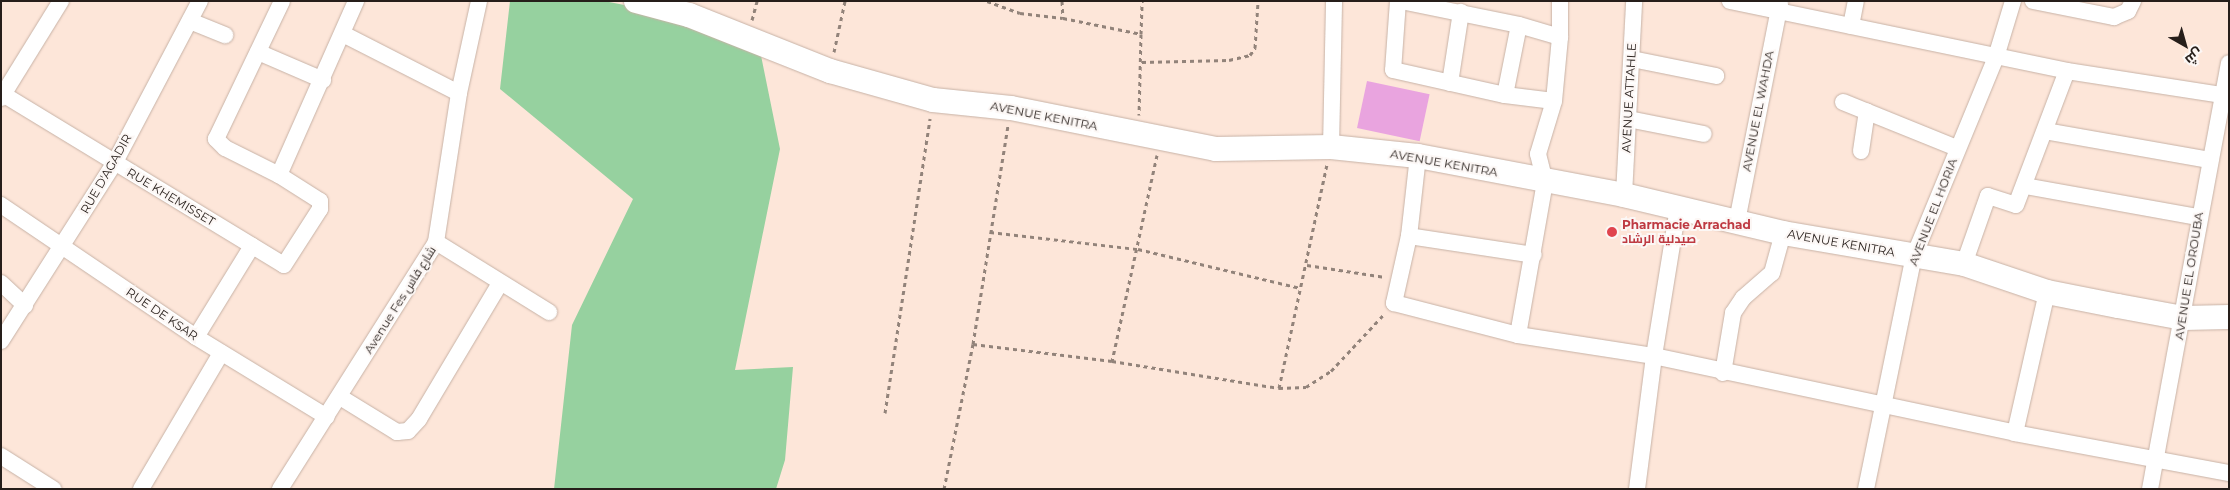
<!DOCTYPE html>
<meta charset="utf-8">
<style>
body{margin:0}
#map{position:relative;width:2230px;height:490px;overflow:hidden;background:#fde6d9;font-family:Montserrat,Cairo,sans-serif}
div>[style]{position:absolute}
.green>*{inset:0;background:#96d19f}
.building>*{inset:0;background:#e9a4df;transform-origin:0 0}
.path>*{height:3px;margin-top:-1.5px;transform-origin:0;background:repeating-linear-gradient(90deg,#92837a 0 4px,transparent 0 8px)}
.roads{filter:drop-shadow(0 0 1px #c7b2a6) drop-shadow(0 0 1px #c7b2a6)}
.street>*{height:16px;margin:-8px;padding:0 8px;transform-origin:8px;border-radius:8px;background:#fff}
.secondary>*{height:24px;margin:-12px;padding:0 12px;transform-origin:12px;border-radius:12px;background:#fff}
.dots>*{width:14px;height:14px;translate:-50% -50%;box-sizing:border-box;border:2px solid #fcf7f5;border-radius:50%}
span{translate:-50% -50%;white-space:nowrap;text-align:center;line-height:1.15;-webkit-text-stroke:4px #fcf7f5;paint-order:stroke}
.street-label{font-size:12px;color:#261e1a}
.health-label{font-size:12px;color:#be3a42;font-weight:700}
.left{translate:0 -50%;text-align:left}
.frame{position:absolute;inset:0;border:2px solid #261e1a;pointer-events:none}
.north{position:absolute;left:2160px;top:20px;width:50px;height:50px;-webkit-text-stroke:4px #fcf7f5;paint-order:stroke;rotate:142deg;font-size:14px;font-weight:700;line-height:20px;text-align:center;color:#261e1a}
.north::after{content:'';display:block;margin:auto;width:18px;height:22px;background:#261e1a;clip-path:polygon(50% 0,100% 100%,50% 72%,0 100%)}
</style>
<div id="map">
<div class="green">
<i style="clip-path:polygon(510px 1px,604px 1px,756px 31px,780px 149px,735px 370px,793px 367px,785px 460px,776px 489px,554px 489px,572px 325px,633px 199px,500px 89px)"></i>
</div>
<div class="building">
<i style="left:1367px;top:81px;width:64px;height:48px;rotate:12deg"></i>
</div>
<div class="path">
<i style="left:987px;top:1px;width:35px;rotate:20deg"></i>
<i style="left:1020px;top:13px;width:43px;rotate:6.6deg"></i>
<i style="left:1063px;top:18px;width:80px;rotate:11.6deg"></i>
<i style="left:1141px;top:34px;width:81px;rotate:91.4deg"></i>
<i style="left:1062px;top:1px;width:17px;rotate:87deg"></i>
<i style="left:752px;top:20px;width:20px;rotate:-75deg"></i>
<i style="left:1141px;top:34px;width:33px;rotate:-88deg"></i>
<i style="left:834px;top:52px;width:52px;rotate:-77.8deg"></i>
<i style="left:1142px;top:62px;width:87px;rotate:-1.3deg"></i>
<i style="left:1229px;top:60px;width:22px;rotate:-13deg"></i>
<i style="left:1250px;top:55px;width:9px;rotate:-54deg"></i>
<i style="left:1255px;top:48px;width:47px;rotate:-86.3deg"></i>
<i style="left:1157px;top:155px;width:211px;rotate:102.3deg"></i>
<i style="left:1112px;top:361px;width:169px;rotate:9.2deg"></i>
<i style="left:1279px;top:388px;width:27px;rotate:-2deg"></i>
<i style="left:1306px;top:387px;width:30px;rotate:-33deg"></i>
<i style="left:1331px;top:371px;width:79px;rotate:-47deg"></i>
<i style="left:990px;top:232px;width:149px;rotate:6.6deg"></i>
<i style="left:1138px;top:249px;width:167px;rotate:13.5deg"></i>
<i style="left:1307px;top:265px;width:79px;rotate:8.7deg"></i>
<i style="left:973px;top:344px;width:140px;rotate:7deg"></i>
<i style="left:1279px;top:388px;width:228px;rotate:-77.9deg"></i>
<i style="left:885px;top:413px;width:298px;rotate:-81.3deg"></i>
<i style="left:944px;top:489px;width:148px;rotate:-78.7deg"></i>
<i style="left:973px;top:344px;width:221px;rotate:-80.9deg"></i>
</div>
<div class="roads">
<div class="street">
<i style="left:1398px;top:1px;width:69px;rotate:94.1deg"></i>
<i style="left:1393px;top:70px;width:115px;rotate:12.6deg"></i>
<i style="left:1505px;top:95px;width:49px;rotate:7deg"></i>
<i style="left:1401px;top:1px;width:120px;rotate:11.5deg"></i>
<i style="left:1519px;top:25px;width:43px;rotate:16.3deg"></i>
<i style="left:1730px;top:1px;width:344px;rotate:11.7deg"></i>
<i style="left:2067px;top:71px;width:164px;rotate:8.8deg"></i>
<i style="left:2033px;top:1px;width:83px;rotate:11.2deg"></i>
<i style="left:2114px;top:17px;width:15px;rotate:-23deg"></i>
<i style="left:2128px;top:11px;width:11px;rotate:-63deg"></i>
<i style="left:190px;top:21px;width:38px;rotate:22deg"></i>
<i style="left:1851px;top:26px;width:25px;rotate:-79deg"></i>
<i style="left:343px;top:34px;width:130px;rotate:27deg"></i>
<i style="left:258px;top:52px;width:71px;rotate:23.3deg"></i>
<i style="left:1632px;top:59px;width:86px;rotate:11.4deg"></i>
<i style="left:1450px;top:83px;width:72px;rotate:-81.2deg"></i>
<i style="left:1px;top:93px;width:331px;rotate:31.3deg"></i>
<i style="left:284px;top:265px;width:67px;rotate:-57.3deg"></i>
<i style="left:320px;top:209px;width:8px;rotate:-90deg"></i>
<i style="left:320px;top:201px;width:49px;rotate:-147.6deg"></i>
<i style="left:279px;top:175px;width:60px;rotate:-153.4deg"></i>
<i style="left:225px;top:148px;width:13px;rotate:-135deg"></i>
<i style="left:216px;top:139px;width:153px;rotate:-64.4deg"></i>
<i style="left:1505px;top:95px;width:71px;rotate:-78.7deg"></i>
<i style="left:1px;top:98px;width:114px;rotate:-58.3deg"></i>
<i style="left:1843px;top:102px;width:123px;rotate:22deg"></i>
<i style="left:1628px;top:119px;width:77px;rotate:11.2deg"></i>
<i style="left:2045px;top:131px;width:167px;rotate:10deg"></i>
<i style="left:1331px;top:147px;width:146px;rotate:-88.8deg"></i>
<i style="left:1861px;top:151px;width:40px;rotate:-81.5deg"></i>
<i style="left:1418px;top:156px;width:81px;rotate:96.4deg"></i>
<i style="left:1409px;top:236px;width:69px;rotate:102.6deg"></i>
<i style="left:1394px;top:303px;width:128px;rotate:14.5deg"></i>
<i style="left:1518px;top:335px;width:138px;rotate:8.8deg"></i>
<i style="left:1654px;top:356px;width:369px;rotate:12deg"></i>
<i style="left:2015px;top:433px;width:218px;rotate:10.6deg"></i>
<i style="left:279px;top:175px;width:190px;rotate:-66.1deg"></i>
<i style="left:2025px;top:186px;width:176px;rotate:10.2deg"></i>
<i style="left:1624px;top:195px;width:194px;rotate:-87deg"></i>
<i style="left:1px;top:205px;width:235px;rotate:34.1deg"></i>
<i style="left:196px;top:337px;width:153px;rotate:31.4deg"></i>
<i style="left:1737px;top:221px;width:222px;rotate:-78.8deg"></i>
<i style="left:1409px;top:236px;width:126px;rotate:8.6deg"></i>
<i style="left:436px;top:242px;width:133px;rotate:31.8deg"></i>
<i style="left:1964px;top:264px;width:72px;rotate:-70.6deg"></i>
<i style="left:1988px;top:196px;width:29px;rotate:18deg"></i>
<i style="left:2016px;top:205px;width:143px;rotate:-69.2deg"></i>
<i style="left:1px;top:283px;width:33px;rotate:43deg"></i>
<i style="left:1518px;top:335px;width:155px;rotate:-80deg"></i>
<i style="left:1545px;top:182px;width:29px;rotate:-104deg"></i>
<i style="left:1538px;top:154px;width:55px;rotate:-73.2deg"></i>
<i style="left:1554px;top:101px;width:64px;rotate:-84.6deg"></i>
<i style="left:1560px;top:37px;width:36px;rotate:-90deg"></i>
<i style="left:196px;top:337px;width:107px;rotate:-58.4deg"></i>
<i style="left:1px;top:341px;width:212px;rotate:-57.5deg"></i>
<i style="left:115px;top:162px;width:182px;rotate:-62.2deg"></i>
<i style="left:1723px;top:373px;width:61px;rotate:-80.5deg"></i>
<i style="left:1733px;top:313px;width:18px;rotate:-56deg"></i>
<i style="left:1743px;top:298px;width:38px;rotate:-41deg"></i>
<i style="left:1772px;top:273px;width:41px;rotate:-74.6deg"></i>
<i style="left:340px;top:397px;width:67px;rotate:31.6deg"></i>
<i style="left:397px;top:432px;width:11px;rotate:-5deg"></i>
<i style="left:408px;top:431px;width:16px;rotate:-47deg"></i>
<i style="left:419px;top:419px;width:158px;rotate:-59.2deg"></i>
<i style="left:2015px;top:433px;width:145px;rotate:-77.2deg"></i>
<i style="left:1px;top:456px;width:62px;rotate:32.4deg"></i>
<i style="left:141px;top:489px;width:158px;rotate:-59.5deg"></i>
<i style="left:280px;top:489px;width:292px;rotate:-57.7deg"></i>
<i style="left:436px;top:242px;width:151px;rotate:-81.2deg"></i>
<i style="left:459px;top:93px;width:94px;rotate:-77.7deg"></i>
<i style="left:1637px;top:489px;width:134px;rotate:-82.7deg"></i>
<i style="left:1654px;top:356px;width:150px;rotate:-80.8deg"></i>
<i style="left:1866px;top:489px;width:238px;rotate:-78.4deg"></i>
<i style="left:1914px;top:256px;width:215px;rotate:-67.6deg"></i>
<i style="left:1996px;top:57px;width:59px;rotate:-73.1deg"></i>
<i style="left:2150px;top:489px;width:433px;rotate:-79.5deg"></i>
</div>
<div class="secondary">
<i style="left:636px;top:1px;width:55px;rotate:14.8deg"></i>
<i style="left:689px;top:15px;width:152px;rotate:21.7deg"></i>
<i style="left:830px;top:71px;width:107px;rotate:15.7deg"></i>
<i style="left:933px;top:100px;width:78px;rotate:5.9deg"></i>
<i style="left:1011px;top:108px;width:209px;rotate:11.3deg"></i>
<i style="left:1216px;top:149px;width:115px;rotate:-1deg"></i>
<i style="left:1331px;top:147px;width:87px;rotate:5.9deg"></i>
<i style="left:1418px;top:156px;width:210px;rotate:10.7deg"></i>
<i style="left:1624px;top:195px;width:163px;rotate:13.4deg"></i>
<i style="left:1783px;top:233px;width:184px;rotate:9.7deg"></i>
<i style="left:1964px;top:264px;width:88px;rotate:18.6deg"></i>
<i style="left:2047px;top:292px;width:72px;rotate:11.2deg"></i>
<i style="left:2118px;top:306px;width:66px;rotate:10.5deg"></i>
<i style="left:2183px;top:318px;width:46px;rotate:-1.2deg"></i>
</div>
</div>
<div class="dots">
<i style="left:1612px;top:232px;background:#e0444e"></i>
</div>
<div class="street-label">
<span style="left:1629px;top:98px;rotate:-87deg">AVENUE ATTAHLE</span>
<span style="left:1758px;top:111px;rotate:-79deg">AVENUE EL WAHDA</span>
<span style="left:1044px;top:116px;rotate:11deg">AVENUE KENITRA</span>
<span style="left:1444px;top:163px;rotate:10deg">AVENUE KENITRA</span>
<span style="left:106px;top:174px;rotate:-60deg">RUE D'AGADIR</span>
<span style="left:171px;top:197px;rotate:31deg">RUE KHEMISSET</span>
<span style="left:1933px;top:212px;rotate:-69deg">AVENUE EL HORIA</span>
<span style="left:1841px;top:243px;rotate:10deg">AVENUE KENITRA</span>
<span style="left:2189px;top:276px;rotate:-81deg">AVENUE EL OROUBA</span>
<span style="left:400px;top:300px;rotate:-58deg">Avenue Fes شارع فاس</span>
<span style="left:162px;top:314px;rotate:34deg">RUE DE KSAR</span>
</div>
<div class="health-label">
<span class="left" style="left:1622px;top:232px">Pharmacie Arrachad<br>صيدلية الرشاد</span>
</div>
<div class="frame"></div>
<div class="north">ش</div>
</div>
